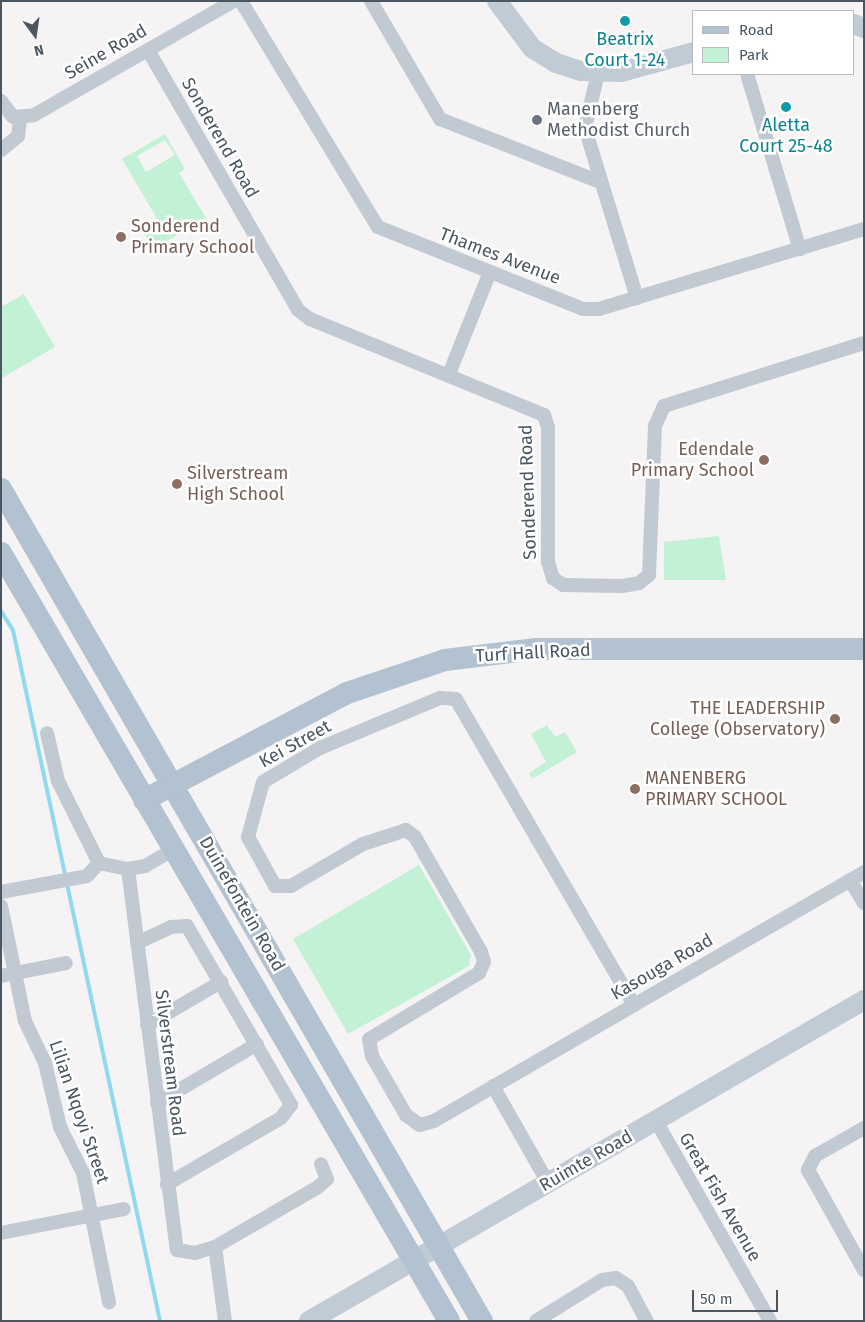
<!DOCTYPE html>
<style>
body{margin:0}
#map{position:relative;width:865px;height:1322px;overflow:hidden;background:#f5f3f3;font-family:"Fira Sans",sans-serif}
div>[style]{position:absolute}
.green>*{inset:0;background:#c3f1d5}
.stream>*{height:4px;margin:-2px;padding:0 2px;transform-origin:2px;border-radius:2px;background:#90daee}
.street>*{height:14px;margin:-7px;padding:0 7px;transform-origin:7px;border-radius:7px;background:#c1cad2}
.secondary>*{height:20px;margin:-10px;padding:0 10px;transform-origin:10px;border-radius:10px;background:#c1cbd6}
.primary>*{height:22px;margin:-11px;padding:0 11px;transform-origin:11px;border-radius:11px;background:#b3c2d1}
.dots>*{width:14px;height:14px;translate:-50% -50%;box-sizing:border-box;border:2px solid #fff;border-radius:50%}
span{translate:-50% -50%;white-space:nowrap;text-align:center;line-height:1.15;-webkit-text-stroke:5px #fff;paint-order:stroke}
.culture-label{font-size:18px;color:#0d838f}
.street-label{font-size:18px;color:#4a5661}
.worship-label{font-size:18px;color:#5b616d}
.left{translate:0 -50%;text-align:left}
.education-label{font-size:18px;color:#785e54}
.right{translate:-100% -50%;text-align:right}
.frame{position:absolute;inset:0;border:2px solid #4a5661;pointer-events:none}
.legend{position:absolute;left:692px;top:10px;width:162px;height:65px;box-sizing:border-box;background:#fff;border:1px solid #b7bbc0;margin:0;padding:6px 9px;list-style:none;font-size:15px;color:#4a5661}
.legend li{display:flex;align-items:center;gap:10px;height:25px}
.legend b{width:25px;border:1px solid #b7bbc0}
.north{position:absolute;left:10px;top:10px;width:50px;height:50px;-webkit-text-stroke:4px #fff;paint-order:stroke;rotate:166deg;font-size:14px;font-weight:700;line-height:20px;text-align:center;color:#4a5661}
.north::after{content:'';display:block;margin:auto;width:18px;height:22px;background:#4a5661;clip-path:polygon(50% 0,100% 100%,50% 72%,0 100%)}
.scale{position:absolute;left:692px;top:1290px;width:86px;height:22px;box-sizing:border-box;border:2px solid #4a5661;border-top:0;padding-left:6px;font-size:15px;line-height:18px;white-space:nowrap;color:#4a5661;-webkit-text-stroke:4px #fff;paint-order:stroke}
</style>
<div id="map">
<div class="green">
<i style="clip-path:polygon(evenodd,165px 134px,185px 169px,179px 173px,206px 218px,153px 249px,143px 231px,159px 222px,122px 159px,165px 134px,165px 140px,175px 155px,146px 172px,137px 156px,165px 140px)"></i>
<i style="clip-path:polygon(24px 294px,55px 347px,2px 378px,1px 307px)"></i>
<i style="clip-path:polygon(719px 536px,726px 580px,664px 580px,664px 542px)"></i>
<i style="clip-path:polygon(547px 725px,555px 737px,565px 732px,577px 752px,532px 779px,529px 773px,546px 762px,531px 734px)"></i>
<i style="clip-path:polygon(419px 865px,471px 955px,469px 966px,348px 1034px,293px 939px)"></i>
</div>
<div class="stream">
<i style="left:1px;top:611px;width:22px;rotate:58deg"></i>
<i style="left:13px;top:630px;width:706px;rotate:77.99deg"></i>
</div>
<div class="street">
<i style="left:241px;top:1px;width:264px;rotate:58.8deg"></i>
<i style="left:378px;top:227px;width:221px;rotate:21.8deg"></i>
<i style="left:583px;top:309px;width:16px"></i>
<i style="left:599px;top:309px;width:277px;rotate:-16.8deg"></i>
<i style="left:371px;top:1px;width:137px;rotate:59.7deg"></i>
<i style="left:440px;top:119px;width:172px;rotate:21.5deg"></i>
<i style="left:148px;top:50px;width:300px;rotate:60deg"></i>
<i style="left:298px;top:310px;width:15px;rotate:37deg"></i>
<i style="left:310px;top:319px;width:253px;rotate:22.3deg"></i>
<i style="left:544px;top:415px;width:13px;rotate:72deg"></i>
<i style="left:548px;top:427px;width:135px;rotate:90deg"></i>
<i style="left:548px;top:562px;width:17px;rotate:73deg"></i>
<i style="left:553px;top:578px;width:12px;rotate:35deg"></i>
<i style="left:563px;top:585px;width:59px;rotate:1deg"></i>
<i style="left:622px;top:586px;width:17px;rotate:-10deg"></i>
<i style="left:639px;top:583px;width:13px;rotate:-39deg"></i>
<i style="left:649px;top:575px;width:149px;rotate:-87.7deg"></i>
<i style="left:655px;top:426px;width:22px;rotate:-66deg"></i>
<i style="left:664px;top:406px;width:210px;rotate:-17.5deg"></i>
<i style="left:598px;top:73px;width:57px;rotate:103.3deg"></i>
<i style="left:585px;top:128px;width:178px;rotate:73deg"></i>
<i style="left:747px;top:74px;width:183px;rotate:73.2deg"></i>
<i style="left:1px;top:101px;width:20px;rotate:53deg"></i>
<i style="left:13px;top:117px;width:21px;rotate:-5deg"></i>
<i style="left:34px;top:115px;width:230px;rotate:-29.7deg"></i>
<i style="left:1px;top:150px;width:22px;rotate:-39deg"></i>
<i style="left:18px;top:136px;width:17px;rotate:-83deg"></i>
<i style="left:449px;top:374px;width:110px;rotate:-68.1deg"></i>
<i style="left:99px;top:863px;width:30px;rotate:12deg"></i>
<i style="left:128px;top:869px;width:384px;rotate:82.7deg"></i>
<i style="left:177px;top:1250px;width:18px;rotate:9deg"></i>
<i style="left:195px;top:1253px;width:21px;rotate:-17deg"></i>
<i style="left:215px;top:1247px;width:119px;rotate:-30.2deg"></i>
<i style="left:318px;top:1187px;width:12px;rotate:-42deg"></i>
<i style="left:327px;top:1179px;width:16px;rotate:-112deg"></i>
<i style="left:128px;top:869px;width:17px;rotate:-10deg"></i>
<i style="left:145px;top:866px;width:32px;rotate:-30deg"></i>
<i style="left:850px;top:880px;width:27px;rotate:59deg"></i>
<i style="left:1px;top:892px;width:87px;rotate:-10.5deg"></i>
<i style="left:87px;top:876px;width:18px;rotate:-47deg"></i>
<i style="left:99px;top:863px;width:92px;rotate:-116.6deg"></i>
<i style="left:58px;top:781px;width:49px;rotate:-102.9deg"></i>
<i style="left:1px;top:906px;width:117px;rotate:78.2deg"></i>
<i style="left:25px;top:1021px;width:47px;rotate:64.5deg"></i>
<i style="left:45px;top:1063px;width:66px;rotate:76.8deg"></i>
<i style="left:60px;top:1127px;width:51px;rotate:63.4deg"></i>
<i style="left:83px;top:1173px;width:132px;rotate:78.6deg"></i>
<i style="left:137px;top:943px;width:38px;rotate:-25deg"></i>
<i style="left:171px;top:927px;width:16px;rotate:-4deg"></i>
<i style="left:187px;top:926px;width:207px;rotate:59.8deg"></i>
<i style="left:291px;top:1105px;width:16px;rotate:128deg"></i>
<i style="left:281px;top:1118px;width:132px;rotate:149.9deg"></i>
<i style="left:1px;top:976px;width:66px;rotate:-11.3deg"></i>
<i style="left:634px;top:1005px;width:354px;rotate:-120.2deg"></i>
<i style="left:456px;top:699px;width:16px;rotate:-176deg"></i>
<i style="left:440px;top:698px;width:130px;rotate:157.4deg"></i>
<i style="left:320px;top:748px;width:66px;rotate:149.2deg"></i>
<i style="left:263px;top:782px;width:57px;rotate:105.3deg"></i>
<i style="left:248px;top:837px;width:56px;rotate:61.1deg"></i>
<i style="left:275px;top:886px;width:16px"></i>
<i style="left:291px;top:886px;width:83px;rotate:-30.3deg"></i>
<i style="left:363px;top:844px;width:45px;rotate:-18deg"></i>
<i style="left:406px;top:830px;width:11px;rotate:38deg"></i>
<i style="left:415px;top:837px;width:133px;rotate:60.1deg"></i>
<i style="left:481px;top:952px;width:10px;rotate:73deg"></i>
<i style="left:484px;top:962px;width:12px;rotate:114deg"></i>
<i style="left:479px;top:973px;width:128px;rotate:149deg"></i>
<i style="left:369px;top:1039px;width:17px;rotate:80deg"></i>
<i style="left:372px;top:1056px;width:68px;rotate:60deg"></i>
<i style="left:406px;top:1115px;width:17px;rotate:36deg"></i>
<i style="left:420px;top:1125px;width:15px;rotate:-16deg"></i>
<i style="left:434px;top:1121px;width:231px;rotate:-30.1deg"></i>
<i style="left:634px;top:1005px;width:266px;rotate:-30deg"></i>
<i style="left:147px;top:1025px;width:86px;rotate:-30.2deg"></i>
<i style="left:493px;top:1086px;width:112px;rotate:60.4deg"></i>
<i style="left:157px;top:1103px;width:116px;rotate:-30.5deg"></i>
<i style="left:656px;top:1121px;width:230px;rotate:60.3deg"></i>
<i style="left:864px;top:1128px;width:56px;rotate:150.3deg"></i>
<i style="left:815px;top:1156px;width:16px;rotate:117deg"></i>
<i style="left:808px;top:1170px;width:115px;rotate:60.8deg"></i>
<i style="left:1px;top:1233px;width:125px;rotate:-11deg"></i>
<i style="left:215px;top:1247px;width:75px;rotate:82.3deg"></i>
<i style="left:536px;top:1321px;width:78px;rotate:-31.8deg"></i>
<i style="left:602px;top:1280px;width:14px;rotate:-8deg"></i>
<i style="left:616px;top:1278px;width:14px;rotate:34deg"></i>
<i style="left:628px;top:1286px;width:40px;rotate:62deg"></i>
</div>
<div class="secondary">
<i style="left:497px;top:1px;width:59px;rotate:53.3deg"></i>
<i style="left:532px;top:48px;width:28px;rotate:32deg"></i>
<i style="left:556px;top:63px;width:26px;rotate:18deg"></i>
<i style="left:581px;top:71px;width:40px;rotate:1.4deg"></i>
<i style="left:621px;top:72px;width:76px;rotate:-15.3deg"></i>
<i style="left:854px;top:24px;width:11px;rotate:22deg"></i>
<i style="left:309px;top:1321px;width:641px;rotate:-30.04deg"></i>
</div>
<div class="primary">
<i style="left:1px;top:489px;width:961px;rotate:59.97deg"></i>
<i style="left:1px;top:553px;width:889px;rotate:59.74deg"></i>
<i style="left:144px;top:800px;width:229px;rotate:-27.8deg"></i>
<i style="left:347px;top:693px;width:103px;rotate:-18.6deg"></i>
<i style="left:445px;top:660px;width:92px;rotate:-6.9deg"></i>
<i style="left:536px;top:649px;width:328px"></i>
</div>
<div class="dots">
<i style="left:625px;top:21px;background:#0f9aa8"></i>
<i style="left:786px;top:107px;background:#0f9aa8"></i>
<i style="left:537px;top:120px;background:#6b7280"></i>
<i style="left:121px;top:237px;background:#8d6e63"></i>
<i style="left:764px;top:460px;background:#8d6e63"></i>
<i style="left:177px;top:484px;background:#8d6e63"></i>
<i style="left:835px;top:719px;background:#8d6e63"></i>
<i style="left:635px;top:789px;background:#8d6e63"></i>
</div>
<div class="culture-label">
<span style="left:625px;top:50px">Beatrix<br>Court 1-24</span>
<span style="left:786px;top:136px">Aletta<br>Court 25-48</span>
</div>
<div class="street-label">
<span style="left:106px;top:52px;rotate:-30deg">Seine Road</span>
<span style="left:220px;top:138px;rotate:60deg">Sonderend Road</span>
<span style="left:500px;top:256px;rotate:21deg">Thames Avenue</span>
<span style="left:528px;top:492px;rotate:-92deg">Sonderend Road</span>
<span style="left:533px;top:653px;rotate:-3deg">Turf Hall Road</span>
<span style="left:295px;top:744px;rotate:-29deg">Kei Street</span>
<span style="left:242px;top:904px;rotate:60deg">Duinefontein Road</span>
<span style="left:662px;top:967px;rotate:-30deg">Kasouga Road</span>
<span style="left:170px;top:1063px;rotate:83deg">Silverstream Road</span>
<span style="left:79px;top:1112px;rotate:71deg">Lilian Nqoyi Street</span>
<span style="left:586px;top:1161px;rotate:-30deg">Ruimte Road</span>
<span style="left:720px;top:1197px;rotate:60deg">Great Fish Avenue</span>
</div>
<div class="worship-label">
<span class="left" style="left:547px;top:120px">Manenberg<br>Methodist Church</span>
</div>
<div class="education-label">
<span class="left" style="left:131px;top:237px">Sonderend<br>Primary School</span>
<span class="right" style="left:754px;top:460px">Edendale<br>Primary School</span>
<span class="left" style="left:187px;top:484px">Silverstream<br>High School</span>
<span class="right" style="left:825px;top:719px">THE LEADERSHIP<br>College (Observatory)</span>
<span class="left" style="left:645px;top:789px">MANENBERG<br>PRIMARY SCHOOL</span>
</div>
<div class="frame"></div>
<ul class="legend">
<li><b style="height:6px;background:#b3c2d1"></b>Road</li>
<li><b style="height:14px;background:#c3f1d5"></b>Park</li>
</ul>
<div class="north">N</div>
<div class="scale">50 m</div>
</div>
